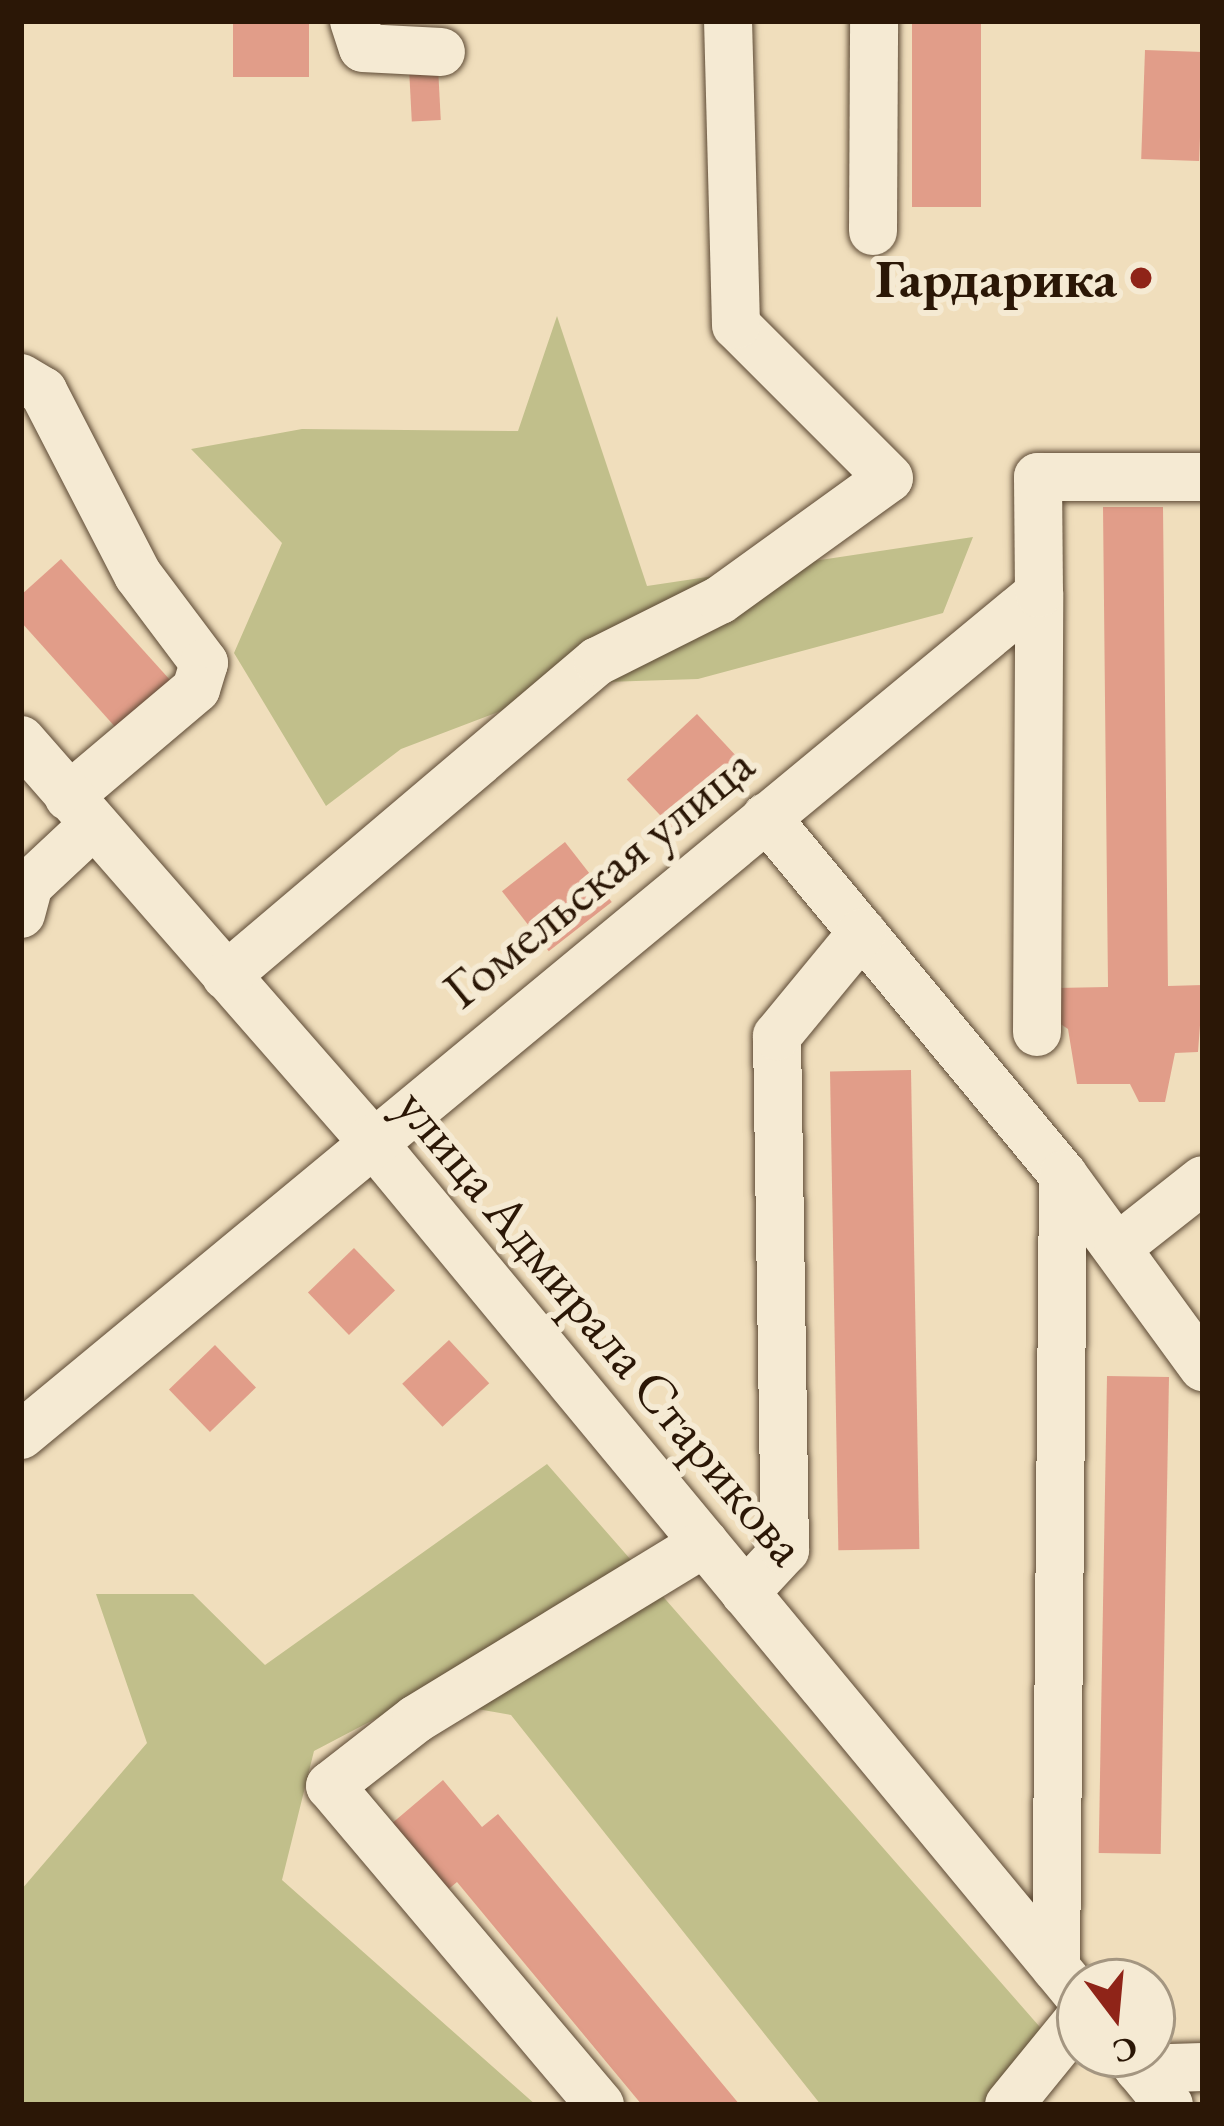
<!DOCTYPE html>
<meta charset="utf-8">
<style>
body{margin:0}
#map{position:relative;width:1224px;height:2126px;overflow:hidden;background:#f0debc;font-family:"EB Garamond",serif}
div>[style]{position:absolute}
.green>*{inset:0;background:#c1bf8b}
.building>*{inset:0;background:#e19d89;transform-origin:0 0}
.roads{filter:drop-shadow(0 0 3px #5c4934) drop-shadow(0 0 3px #5c4934)}
.minor>*{height:48px;margin:-24px;padding:0 24px;transform-origin:24px;border-radius:24px;background:#f5ead3}
.dots>*{width:33px;height:33px;translate:-50% -50%;box-sizing:border-box;border:6px solid #f5ead3;border-radius:50%}
span{translate:-50% -50%;white-space:nowrap;text-align:center;line-height:1.15;-webkit-text-stroke:12px #f5ead3;paint-order:stroke}
.poi-label{font-size:54px;color:#2b1706;font-weight:700}
.right{translate:-100% -50%;text-align:right}
.street-label{font-size:54px;color:#2b1706}
.frame{position:absolute;inset:0;border:24px solid #2b1706;pointer-events:none}
.north{position:absolute;left:1056px;top:1958px;width:120px;height:120px;box-sizing:border-box;background:#f5ead3;border:3px solid #a49681;border-radius:50%;rotate:164deg;font-size:33px;font-weight:700;line-height:48px;text-align:center;color:#2b1706}
.north::after{content:'';display:block;margin:auto;width:42px;height:54px;background:#8f2418;clip-path:polygon(50% 0,100% 100%,50% 72%,0 100%)}
</style>
<div id="map">
<div class="green">
<i style="clip-path:polygon(557px 316px,647px 586px,973px 537px,943px 613px,698px 679px,574px 683px,401px 749px,326px 806px,234px 653px,282px 543px,191px 449px,302px 429px,518px 431px)"></i>
<i style="clip-path:polygon(547px 1464px,1053px 2042px,999px 2105px,821px 2105px,511px 1715px,415px 1698px,314px 1751px,282px 1880px,536px 2105px,21px 2105px,21px 1890px,147px 1743px,96px 1594px,193px 1594px,265px 1665px)"></i>
</div>
<div class="building">
<i style="left:233px;top:21px;width:76px;height:56px"></i>
<i style="left:912px;top:21px;width:69px;height:186px"></i>
<i style="left:1145px;top:50px;width:58px;height:109px;rotate:2deg"></i>
<i style="left:438px;top:67px;width:53px;height:29px;rotate:87deg"></i>
<i style="clip-path:polygon(1103px 507px,1163px 507px,1168px 986px,1203px 985px,1198px 1052px,1175px 1053px,1165px 1102px,1139px 1102px,1130px 1084px,1077px 1084px,1068px 1029px,1056px 1021px,1056px 988px,1108px 987px)"></i>
<i style="clip-path:polygon(61px 559px,171px 681px,117px 729px,21px 622px,21px 595px)"></i>
<i style="left:697px;top:714px;width:78px;height:96px;rotate:47deg"></i>
<i style="left:565px;top:842px;width:76px;height:80px;rotate:52deg"></i>
<i style="left:911px;top:1070px;width:479px;height:81px;rotate:89deg"></i>
<i style="left:354px;top:1248px;width:59px;height:64px;rotate:46deg"></i>
<i style="left:449px;top:1340px;width:59px;height:64px;rotate:47deg"></i>
<i style="left:215px;top:1345px;width:59px;height:64px;rotate:46deg"></i>
<i style="left:1107px;top:1376px;width:62px;height:477px;rotate:1deg"></i>
<i style="clip-path:polygon(443px 1780px,482px 1827px,498px 1814px,740px 2105px,642px 2105px,457px 1882px,433px 1902px,377px 1836px)"></i>
</div>
<div class="roads">
<div class="minor">
<i style="left:354px;top:21px;width:28px;rotate:72deg"></i>
<i style="left:363px;top:48px;width:78px;rotate:2.9deg"></i>
<i style="left:873px;top:231px;width:210px;rotate:-89.7deg"></i>
<i style="left:21px;top:378px;width:26px;rotate:31deg"></i>
<i style="left:43px;top:391px;width:207px;rotate:62.7deg"></i>
<i style="left:138px;top:575px;width:110px;rotate:53.1deg"></i>
<i style="left:204px;top:663px;width:27px;rotate:107deg"></i>
<i style="left:196px;top:689px;width:167px;rotate:139.8deg"></i>
<i style="left:21px;top:740px;width:530px;rotate:48.82deg"></i>
<i style="left:370px;top:1139px;width:1114px;rotate:50.39deg"></i>
<i style="left:766px;top:817px;width:465px;rotate:50.3deg"></i>
<i style="left:1063px;top:1175px;width:238px;rotate:53.9deg"></i>
<i style="left:21px;top:914px;width:30px;rotate:-75deg"></i>
<i style="left:29px;top:885px;width:86px;rotate:-43.1deg"></i>
<i style="left:226px;top:976px;width:487px;rotate:-40.3deg"></i>
<i style="left:598px;top:661px;width:136px;rotate:-26.6deg"></i>
<i style="left:720px;top:600px;width:208px;rotate:-35.8deg"></i>
<i style="left:889px;top:478px;width:216px;rotate:-135deg"></i>
<i style="left:736px;top:325px;width:304px;rotate:-91.5deg"></i>
<i style="left:1037px;top:1032px;width:439px;rotate:-89.7deg"></i>
<i style="left:1118px;top:1247px;width:108px;rotate:-38.2deg"></i>
<i style="left:21px;top:1435px;width:1321px;rotate:-39.59deg"></i>
<i style="left:1039px;top:593px;width:116px;rotate:-90.5deg"></i>
<i style="left:1038px;top:477px;width:165px"></i>
<i style="left:745px;top:1593px;width:59px;rotate:-47.1deg"></i>
<i style="left:785px;top:1550px;width:514px;rotate:-90.89deg"></i>
<i style="left:777px;top:1036px;width:134px;rotate:-50.5deg"></i>
<i style="left:1056px;top:1968px;width:793px;rotate:-89.49deg"></i>
<i style="left:1127px;top:2054px;width:66px;rotate:50.5deg"></i>
<i style="left:1139px;top:2069px;width:64px;rotate:-1.8deg"></i>
<i style="left:600px;top:2105px;width:418px;rotate:-130.2deg"></i>
<i style="left:330px;top:1786px;width:109px;rotate:-37.9deg"></i>
<i style="left:416px;top:1719px;width:338px;rotate:-31.4deg"></i>
<i style="left:1009px;top:2105px;width:112px;rotate:-50.8deg"></i>
</div>
</div>
<div class="dots">
<i style="left:1141px;top:278px;background:#8f2418"></i>
</div>
<div class="poi-label">
<span class="right" style="left:1117px;top:278px">Гардарика</span>
</div>
<div class="street-label">
<span style="left:598px;top:876px;rotate:-39deg">Гомельская улица</span>
<span style="left:602px;top:1326px;rotate:50deg">улица Адмирала Старикова</span>
</div>
<div class="frame"></div>
<div class="north">С</div>
</div>
